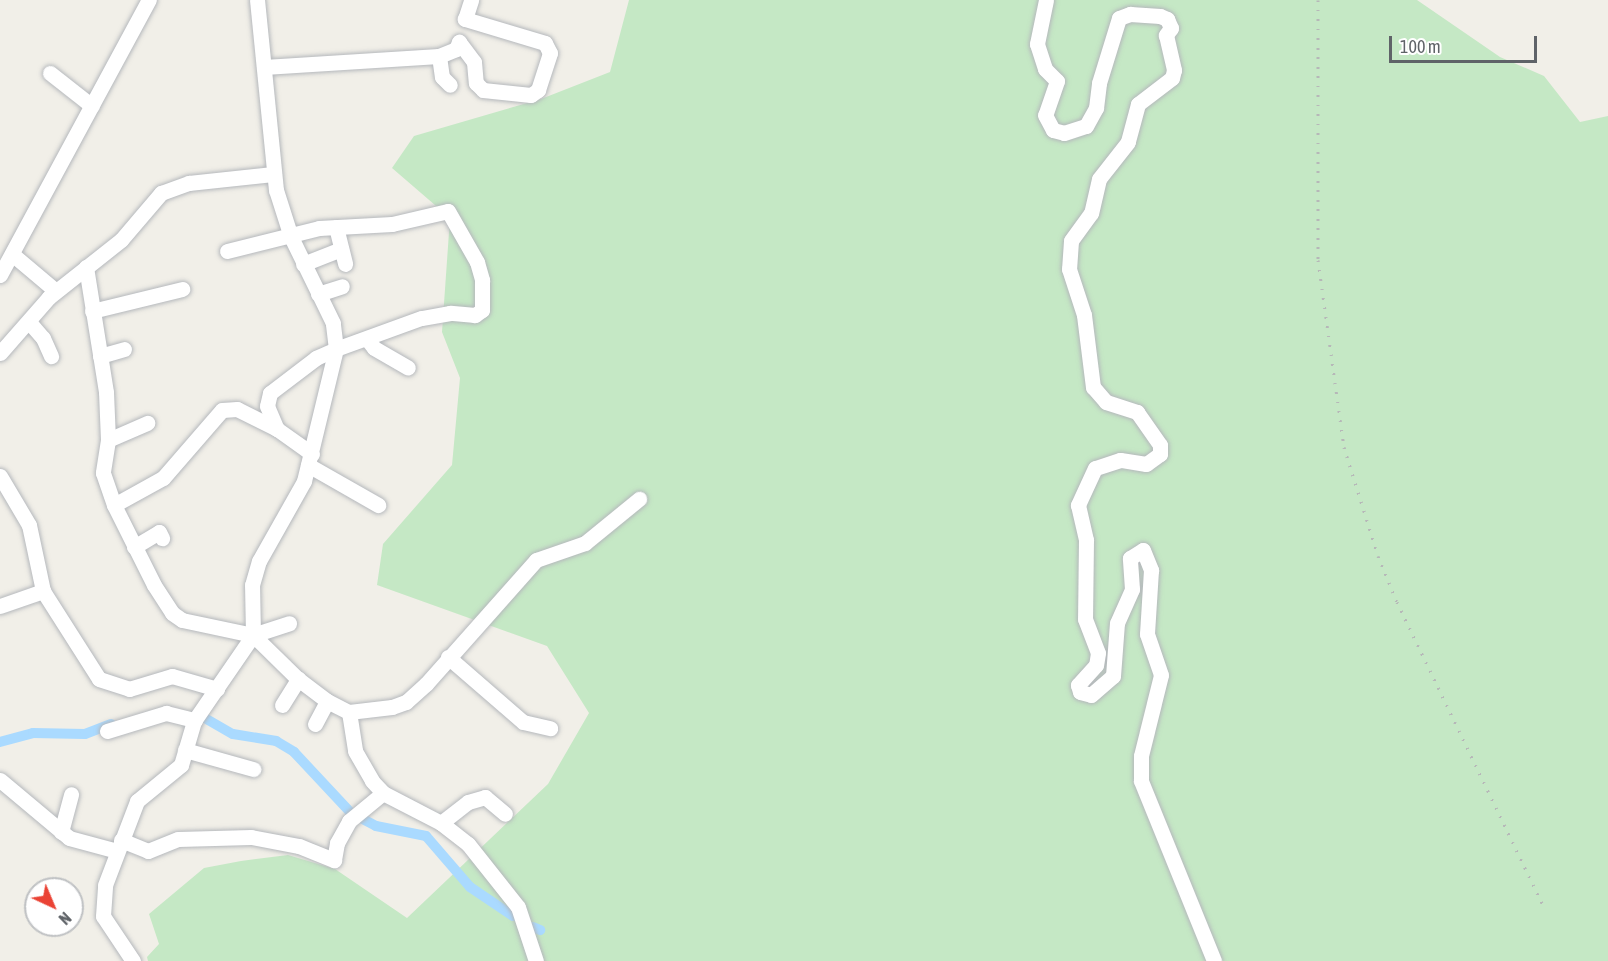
<!DOCTYPE html>
<style>
body{margin:0}
#map{position:relative;width:1608px;height:961px;overflow:hidden;background:#f1efe8;font-family:"Asap Condensed",sans-serif}
div>[style]{position:absolute}
.green>*{inset:0;background:#c5e8c5}
.canal>*{height:10px;margin:-5px;padding:0 5px;transform-origin:5px;border-radius:5px;background:#aadaff}
.roads{filter:drop-shadow(0 0 2px #b5b8bc) drop-shadow(0 0 2px #b5b8bc)}
.minor>*{height:15px;margin:-7.5px;padding:0 7.5px;transform-origin:7.5px;border-radius:7.5px;background:#fff}
.rail>*{height:3px;margin-top:-1.5px;transform-origin:0;background:repeating-linear-gradient(90deg,#b6b7b8 0 1.5px,transparent 0 9.5px)}
span{translate:-50% -50%;white-space:nowrap;text-align:center;line-height:1.15;-webkit-text-stroke:6px #fff;paint-order:stroke}
.north{position:absolute;left:24px;top:877px;width:60px;height:60px;box-sizing:border-box;background:#fff;border:2px solid #bfc1c3;border-radius:50%;rotate:136deg;font-size:16px;font-weight:700;line-height:24px;text-align:center;color:#5f6368}
.north::after{content:'';display:block;margin:auto;width:21px;height:27px;background:#ea4335;clip-path:polygon(50% 0,100% 100%,50% 72%,0 100%)}
.scale{position:absolute;left:1389px;top:36px;width:148px;height:27px;box-sizing:border-box;border:3px solid #5f6368;border-top:0;padding-left:8px;font-size:18px;line-height:21px;white-space:nowrap;color:#5f6368;-webkit-text-stroke:4px #fff;paint-order:stroke}
</style>
<div id="map">
<div class="green">
<i style="clip-path:polygon(629px 0,1417px 0,1500px 57px,1544px 76px,1580px 122px,1608px 116px,1608px 961px,148px 961px,147px 957px,159px 944px,149px 914px,204px 868px,241px 861px,288px 855px,335px 869px,407px 918px,548px 784px,589px 713px,547px 646px,377px 585px,383px 544px,452px 465px,460px 378px,442px 332px,450px 218px,392px 168px,414px 136px,541px 99px,610px 72px)"></i>
</div>
<div class="canal">
<i style="left:203px;top:717px;width:34px;rotate:30deg"></i>
<i style="left:233px;top:734px;width:44px;rotate:9.2deg"></i>
<i style="left:276px;top:741px;width:21px;rotate:31deg"></i>
<i style="left:294px;top:752px;width:85px;rotate:46.9deg"></i>
<i style="left:0;top:742px;width:34px;rotate:-15deg"></i>
<i style="left:33px;top:733px;width:52px;rotate:1.1deg"></i>
<i style="left:85px;top:734px;width:28px;rotate:-21deg"></i>
<i style="left:359px;top:817px;width:19px;rotate:28deg"></i>
<i style="left:376px;top:826px;width:51px;rotate:11.3deg"></i>
<i style="left:426px;top:836px;width:67px;rotate:49.2deg"></i>
<i style="left:470px;top:887px;width:52px;rotate:34deg"></i>
<i style="left:533px;top:927px;width:8px;rotate:23deg"></i>
</div>
<div class="roads">
<div class="minor">
<i style="left:1046px;top:0;width:45px;rotate:101.6deg"></i>
<i style="left:1037px;top:44px;width:26px;rotate:72deg"></i>
<i style="left:1045px;top:69px;width:17px;rotate:45deg"></i>
<i style="left:1057px;top:81px;width:36px;rotate:109deg"></i>
<i style="left:1045px;top:115px;width:17px;rotate:62deg"></i>
<i style="left:1053px;top:130px;width:11px;rotate:15deg"></i>
<i style="left:1064px;top:133px;width:23px;rotate:-18deg"></i>
<i style="left:1086px;top:126px;width:21px;rotate:-61deg"></i>
<i style="left:1096px;top:108px;width:25px;rotate:-83deg"></i>
<i style="left:1099px;top:83px;width:68px;rotate:-72.9deg"></i>
<i style="left:1119px;top:18px;width:12px;rotate:-20deg"></i>
<i style="left:1130px;top:14px;width:30px;rotate:4deg"></i>
<i style="left:1160px;top:16px;width:8px;rotate:23deg"></i>
<i style="left:1167px;top:19px;width:10px;rotate:66deg"></i>
<i style="left:1171px;top:28px;width:9px;rotate:126deg"></i>
<i style="left:1166px;top:35px;width:36px;rotate:77deg"></i>
<i style="left:1174px;top:70px;width:8px;rotate:104deg"></i>
<i style="left:1172px;top:78px;width:43px;rotate:142.6deg"></i>
<i style="left:1138px;top:104px;width:39px;rotate:105deg"></i>
<i style="left:1128px;top:142px;width:47px;rotate:128.1deg"></i>
<i style="left:1099px;top:179px;width:35px;rotate:103deg"></i>
<i style="left:1091px;top:213px;width:34px;rotate:126deg"></i>
<i style="left:1071px;top:241px;width:28px;rotate:94deg"></i>
<i style="left:1069px;top:269px;width:48px;rotate:71.9deg"></i>
<i style="left:1084px;top:315px;width:73px;rotate:82.9deg"></i>
<i style="left:1093px;top:387px;width:20px;rotate:49deg"></i>
<i style="left:1106px;top:402px;width:33px;rotate:18deg"></i>
<i style="left:1137px;top:412px;width:40px;rotate:55.1deg"></i>
<i style="left:1160px;top:445px;width:9px;rotate:90deg"></i>
<i style="left:1160px;top:454px;width:17px;rotate:144deg"></i>
<i style="left:1146px;top:464px;width:26px;rotate:-171deg"></i>
<i style="left:1120px;top:460px;width:26px;rotate:162deg"></i>
<i style="left:1095px;top:468px;width:41px;rotate:114.7deg"></i>
<i style="left:1078px;top:505px;width:36px;rotate:77deg"></i>
<i style="left:1086px;top:540px;width:79px;rotate:90.7deg"></i>
<i style="left:1085px;top:619px;width:36px;rotate:69deg"></i>
<i style="left:1098px;top:653px;width:12px;rotate:99deg"></i>
<i style="left:1096px;top:665px;width:27px;rotate:132deg"></i>
<i style="left:1078px;top:685px;width:7px;rotate:74deg"></i>
<i style="left:1080px;top:692px;width:11px;rotate:15deg"></i>
<i style="left:1091px;top:695px;width:29px;rotate:-41deg"></i>
<i style="left:1113px;top:676px;width:53px;rotate:-85.7deg"></i>
<i style="left:1117px;top:623px;width:37px;rotate:-66deg"></i>
<i style="left:1132px;top:589px;width:31px;rotate:-94deg"></i>
<i style="left:1130px;top:558px;width:15px;rotate:-32deg"></i>
<i style="left:1143px;top:550px;width:22px;rotate:68deg"></i>
<i style="left:1151px;top:570px;width:64px;rotate:93.6deg"></i>
<i style="left:1147px;top:634px;width:43px;rotate:71.1deg"></i>
<i style="left:1161px;top:675px;width:83px;rotate:103.9deg"></i>
<i style="left:1141px;top:756px;width:25px;rotate:90deg"></i>
<i style="left:1141px;top:781px;width:194px;rotate:67.9deg"></i>
<i style="left:439px;top:56px;width:21px;rotate:82deg"></i>
<i style="left:442px;top:77px;width:11px;rotate:45deg"></i>
<i style="left:264px;top:67px;width:175px;rotate:-3.6deg"></i>
<i style="left:439px;top:56px;width:18px;rotate:-22deg"></i>
<i style="left:456px;top:49px;width:8px;rotate:-67deg"></i>
<i style="left:459px;top:42px;width:25px;rotate:53deg"></i>
<i style="left:474px;top:62px;width:21px;rotate:85deg"></i>
<i style="left:476px;top:83px;width:10px;rotate:45deg"></i>
<i style="left:483px;top:90px;width:48px;rotate:5.9deg"></i>
<i style="left:531px;top:95px;width:9px;rotate:-36deg"></i>
<i style="left:538px;top:90px;width:39px;rotate:-72deg"></i>
<i style="left:550px;top:53px;width:11px;rotate:-117deg"></i>
<i style="left:545px;top:43px;width:84px;rotate:-163.3deg"></i>
<i style="left:465px;top:19px;width:20px;rotate:-72deg"></i>
<i style="left:50px;top:73px;width:53px;rotate:38.2deg"></i>
<i style="left:336px;top:227px;width:38px;rotate:76deg"></i>
<i style="left:227px;top:251px;width:95px;rotate:-14deg"></i>
<i style="left:319px;top:228px;width:73px;rotate:-3.1deg"></i>
<i style="left:392px;top:224px;width:57px;rotate:-13.1deg"></i>
<i style="left:448px;top:211px;width:59px;rotate:60.4deg"></i>
<i style="left:477px;top:262px;width:19px;rotate:74deg"></i>
<i style="left:482px;top:280px;width:30px;rotate:90deg"></i>
<i style="left:482px;top:310px;width:9px;rotate:144deg"></i>
<i style="left:475px;top:315px;width:25px;rotate:-175deg"></i>
<i style="left:450px;top:313px;width:29px;rotate:170deg"></i>
<i style="left:421px;top:318px;width:90px;rotate:160deg"></i>
<i style="left:336px;top:349px;width:22px;rotate:156deg"></i>
<i style="left:316px;top:358px;width:58px;rotate:142.7deg"></i>
<i style="left:270px;top:393px;width:13px;rotate:103deg"></i>
<i style="left:267px;top:406px;width:25px;rotate:67deg"></i>
<i style="left:277px;top:429px;width:43px;rotate:35.5deg"></i>
<i style="left:12px;top:254px;width:57px;rotate:40.1deg"></i>
<i style="left:303px;top:264px;width:41px;rotate:-21.5deg"></i>
<i style="left:86px;top:267px;width:127px;rotate:80.9deg"></i>
<i style="left:106px;top:392px;width:48px;rotate:87.6deg"></i>
<i style="left:108px;top:440px;width:33px;rotate:99deg"></i>
<i style="left:103px;top:473px;width:34px;rotate:71deg"></i>
<i style="left:114px;top:505px;width:89px;rotate:63.4deg"></i>
<i style="left:154px;top:585px;width:33px;rotate:57deg"></i>
<i style="left:172px;top:613px;width:12px;rotate:35deg"></i>
<i style="left:182px;top:620px;width:73px;rotate:11.9deg"></i>
<i style="left:253px;top:635px;width:38px;rotate:-18deg"></i>
<i style="left:0;top:275px;width:313px;rotate:-61.6deg"></i>
<i style="left:318px;top:294px;width:25px;rotate:-18deg"></i>
<i style="left:92px;top:311px;width:93px;rotate:-13.7deg"></i>
<i style="left:29px;top:322px;width:21px;rotate:49deg"></i>
<i style="left:43px;top:338px;width:20px;rotate:66deg"></i>
<i style="left:367px;top:339px;width:11px;rotate:52deg"></i>
<i style="left:374px;top:348px;width:39px;rotate:30deg"></i>
<i style="left:0;top:353px;width:74px;rotate:-48.8deg"></i>
<i style="left:49px;top:297px;width:92px;rotate:-38.4deg"></i>
<i style="left:121px;top:240px;width:62px;rotate:-49.6deg"></i>
<i style="left:161px;top:193px;width:30px;rotate:-20deg"></i>
<i style="left:189px;top:183px;width:84px;rotate:-6.1deg"></i>
<i style="left:100px;top:356px;width:25px;rotate:-16deg"></i>
<i style="left:108px;top:440px;width:43px;rotate:-23.6deg"></i>
<i style="left:308px;top:465px;width:81px;rotate:29.7deg"></i>
<i style="left:0;top:476px;width:57px;rotate:59.4deg"></i>
<i style="left:29px;top:525px;width:67px;rotate:78deg"></i>
<i style="left:43px;top:591px;width:104px;rotate:57.5deg"></i>
<i style="left:99px;top:679px;width:32px;rotate:18deg"></i>
<i style="left:129px;top:689px;width:45px;rotate:-16.8deg"></i>
<i style="left:172px;top:676px;width:47px;rotate:16.1deg"></i>
<i style="left:114px;top:505px;width:56px;rotate:-28.9deg"></i>
<i style="left:163px;top:478px;width:90px;rotate:-49.1deg"></i>
<i style="left:222px;top:410px;width:15px;rotate:-4deg"></i>
<i style="left:237px;top:409px;width:45px;rotate:26.6deg"></i>
<i style="left:134px;top:547px;width:29px;rotate:-31deg"></i>
<i style="left:159px;top:532px;width:7px;rotate:63deg"></i>
<i style="left:0;top:606px;width:46px;rotate:-19.2deg"></i>
<i style="left:253px;top:635px;width:63px;rotate:44.4deg"></i>
<i style="left:298px;top:679px;width:36px;rotate:37deg"></i>
<i style="left:327px;top:701px;width:25px;rotate:27deg"></i>
<i style="left:349px;top:712px;width:43px;rotate:-6.6deg"></i>
<i style="left:392px;top:707px;width:15px;rotate:-20deg"></i>
<i style="left:406px;top:702px;width:27px;rotate:-42deg"></i>
<i style="left:426px;top:684px;width:166px;rotate:-48.4deg"></i>
<i style="left:536px;top:560px;width:52px;rotate:-19.1deg"></i>
<i style="left:585px;top:543px;width:70px;rotate:-39.2deg"></i>
<i style="left:448px;top:657px;width:99px;rotate:40.9deg"></i>
<i style="left:523px;top:722px;width:28px;rotate:13deg"></i>
<i style="left:282px;top:705px;width:31px;rotate:-58deg"></i>
<i style="left:349px;top:712px;width:39px;rotate:81deg"></i>
<i style="left:355px;top:751px;width:34px;rotate:60deg"></i>
<i style="left:372px;top:781px;width:16px;rotate:47deg"></i>
<i style="left:383px;top:793px;width:65px;rotate:27.3deg"></i>
<i style="left:441px;top:823px;width:34px;rotate:38deg"></i>
<i style="left:468px;top:844px;width:80px;rotate:51.6deg"></i>
<i style="left:518px;top:907px;width:57px;rotate:71.6deg"></i>
<i style="left:315px;top:724px;width:26px;rotate:-62deg"></i>
<i style="left:107px;top:731px;width:62px;rotate:-17deg"></i>
<i style="left:166px;top:713px;width:30px;rotate:14deg"></i>
<i style="left:185px;top:750px;width:71px;rotate:15.6deg"></i>
<i style="left:0;top:780px;width:90px;rotate:40deg"></i>
<i style="left:69px;top:838px;width:50px;rotate:15.2deg"></i>
<i style="left:441px;top:823px;width:34px;rotate:-38deg"></i>
<i style="left:468px;top:802px;width:18px;rotate:-16deg"></i>
<i style="left:485px;top:797px;width:26px;rotate:40deg"></i>
<i style="left:61px;top:832px;width:39px;rotate:-75deg"></i>
<i style="left:121px;top:840px;width:29px;rotate:22deg"></i>
<i style="left:148px;top:851px;width:32px;rotate:-22deg"></i>
<i style="left:178px;top:839px;width:73px;rotate:-1.6deg"></i>
<i style="left:251px;top:837px;width:49px;rotate:10.6deg"></i>
<i style="left:299px;top:846px;width:38px;rotate:22deg"></i>
<i style="left:334px;top:860px;width:17px;rotate:-80deg"></i>
<i style="left:337px;top:843px;width:25px;rotate:-61deg"></i>
<i style="left:349px;top:821px;width:44px;rotate:-39.5deg"></i>
<i style="left:133px;top:961px;width:54px;rotate:-123.7deg"></i>
<i style="left:103px;top:916px;width:31px;rotate:-86deg"></i>
<i style="left:105px;top:885px;width:90px;rotate:-69.1deg"></i>
<i style="left:137px;top:801px;width:57px;rotate:-39.3deg"></i>
<i style="left:181px;top:765px;width:46px;rotate:-73.5deg"></i>
<i style="left:194px;top:721px;width:104px;rotate:-55.5deg"></i>
<i style="left:253px;top:635px;width:50px;rotate:-91.1deg"></i>
<i style="left:252px;top:585px;width:25px;rotate:-74deg"></i>
<i style="left:259px;top:561px;width:92px;rotate:-60.6deg"></i>
<i style="left:304px;top:481px;width:136px;rotate:-76.4deg"></i>
<i style="left:336px;top:349px;width:26px;rotate:-97deg"></i>
<i style="left:333px;top:323px;width:96px;rotate:-116deg"></i>
<i style="left:291px;top:237px;width:49px;rotate:-107.7deg"></i>
<i style="left:276px;top:190px;width:191px;rotate:-95.7deg"></i>
</div>
</div>
<div class="rail">
<i style="left:1318px;top:0;width:260px;rotate:90deg"></i>
<i style="left:1318px;top:260px;width:189px;rotate:82.1deg"></i>
<i style="left:1344px;top:447px;width:114px;rotate:72.7deg"></i>
<i style="left:1378px;top:556px;width:50px;rotate:67.6deg"></i>
<i style="left:1397px;top:602px;width:339px;rotate:64.3deg"></i>
</div>
<div class="north">N</div>
<div class="scale">100 m</div>
</div>
